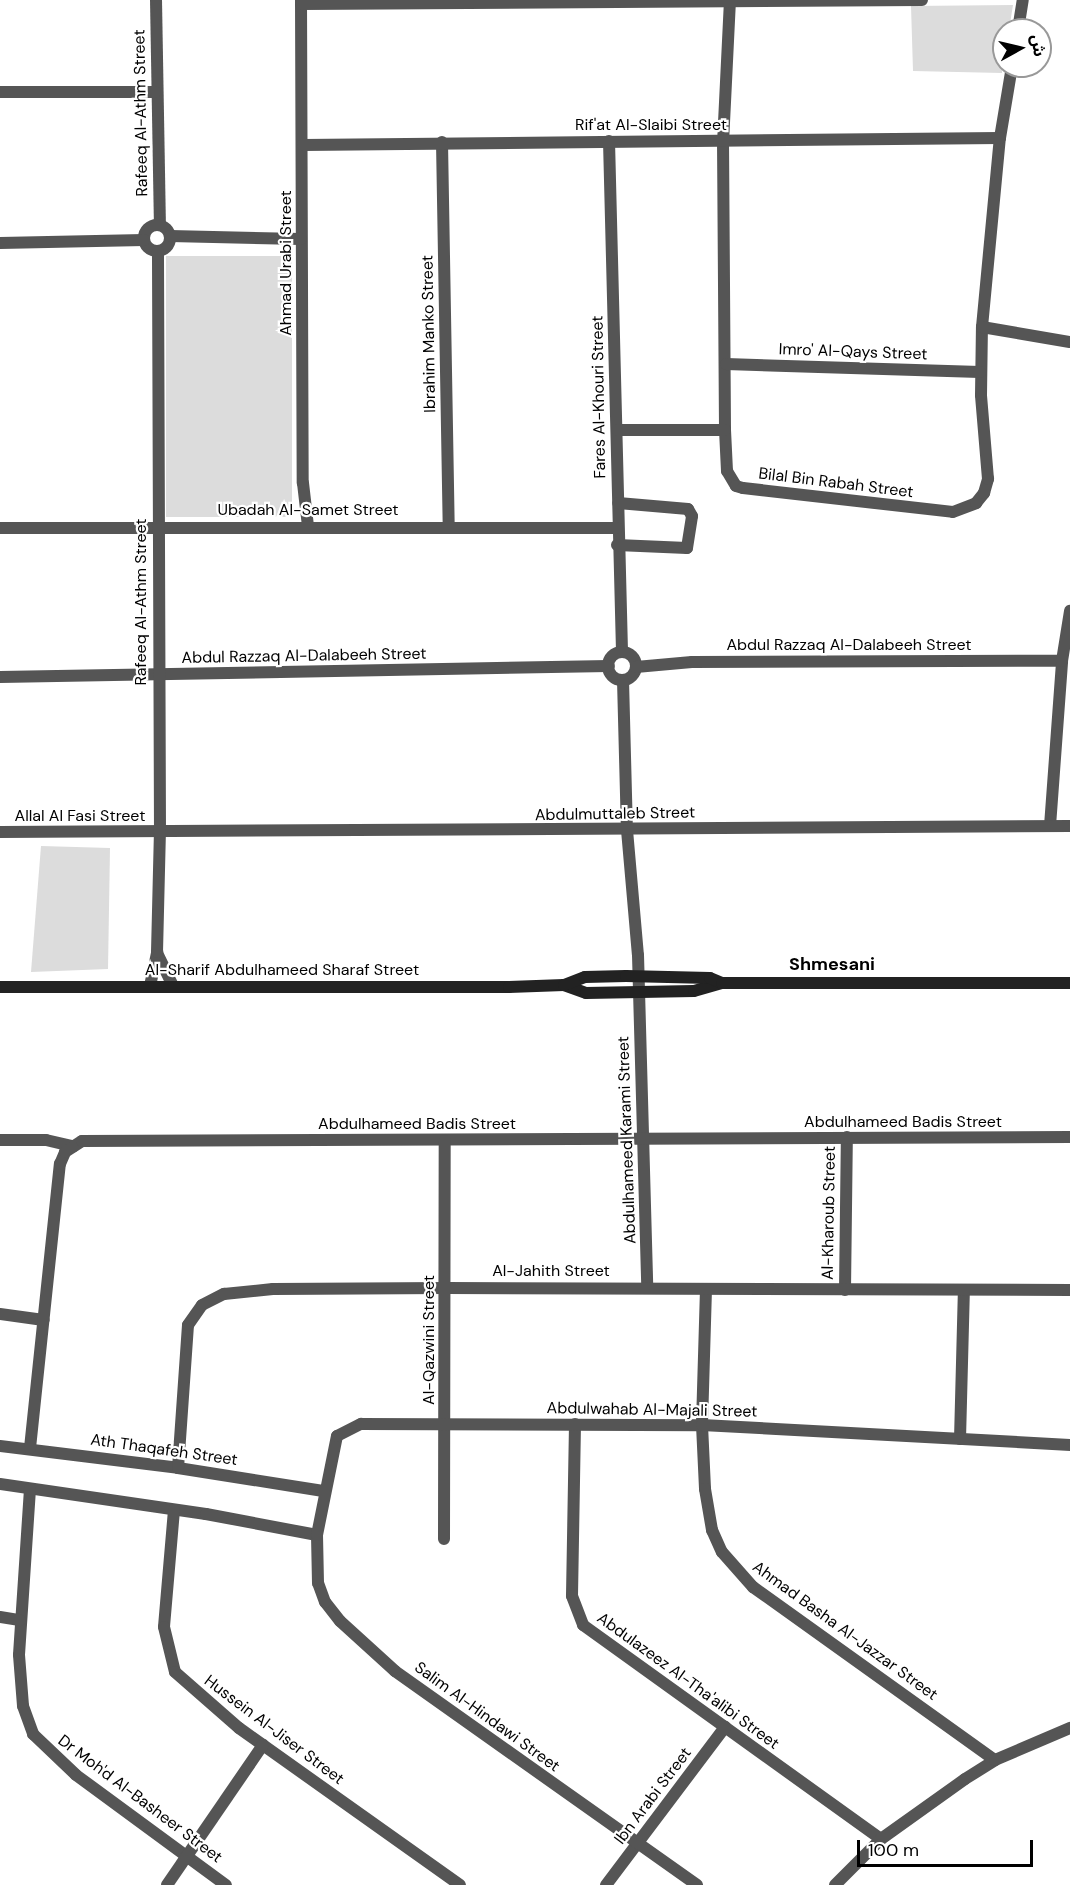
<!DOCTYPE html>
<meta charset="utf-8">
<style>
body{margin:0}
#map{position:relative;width:1070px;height:1885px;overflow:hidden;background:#fff;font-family:"DM Sans","Noto Sans Arabic",sans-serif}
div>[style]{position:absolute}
.green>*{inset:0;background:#dcdcdc;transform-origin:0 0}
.street>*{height:12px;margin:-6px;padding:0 6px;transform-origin:6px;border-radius:6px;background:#555}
.street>.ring{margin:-6px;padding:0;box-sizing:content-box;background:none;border:12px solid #555;border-radius:50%}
.secondary>*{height:12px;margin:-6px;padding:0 6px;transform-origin:6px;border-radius:6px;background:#222}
span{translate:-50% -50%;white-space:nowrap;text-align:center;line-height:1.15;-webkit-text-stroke:4.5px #fff;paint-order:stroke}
.street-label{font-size:16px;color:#000}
.neighbourhood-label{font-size:18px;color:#000;font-weight:700}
.north{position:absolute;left:992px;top:18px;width:60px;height:60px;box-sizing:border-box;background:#fff;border:2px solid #999;border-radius:50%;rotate:82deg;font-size:16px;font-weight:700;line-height:24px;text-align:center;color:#000}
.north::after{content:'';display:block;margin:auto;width:21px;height:27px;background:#000;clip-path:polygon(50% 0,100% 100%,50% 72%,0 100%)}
.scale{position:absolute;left:857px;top:1840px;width:176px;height:27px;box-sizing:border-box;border:3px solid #000;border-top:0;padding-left:8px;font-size:18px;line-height:21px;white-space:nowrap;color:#000;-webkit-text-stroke:4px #fff;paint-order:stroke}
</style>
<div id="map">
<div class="green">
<i style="clip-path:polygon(1013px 5px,1009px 30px,1004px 30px,1002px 73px,913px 71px,911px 6px)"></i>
<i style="left:166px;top:256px;width:126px;height:261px"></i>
<i style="clip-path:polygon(41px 846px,110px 848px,108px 969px,31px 972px)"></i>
</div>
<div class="street">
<i style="left:156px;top:0;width:225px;rotate:89deg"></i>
<i style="left:301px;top:0;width:483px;rotate:89.8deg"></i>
<i style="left:303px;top:483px;width:43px;rotate:83.4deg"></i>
<i style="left:730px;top:0;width:141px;rotate:92.8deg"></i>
<i style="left:723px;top:141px;width:289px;rotate:89.6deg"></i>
<i style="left:725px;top:430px;width:41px;rotate:87.2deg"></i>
<i style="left:727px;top:471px;width:17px;rotate:59deg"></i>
<i style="left:736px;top:486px;width:7px;rotate:16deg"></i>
<i style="left:743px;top:488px;width:211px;rotate:6.5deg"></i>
<i style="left:953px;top:512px;width:25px;rotate:-21deg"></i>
<i style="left:976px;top:503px;width:13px;rotate:-51deg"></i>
<i style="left:984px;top:493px;width:15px;rotate:-74deg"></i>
<i style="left:988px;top:479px;width:84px;rotate:-94.8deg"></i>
<i style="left:981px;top:395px;width:68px;rotate:-89.2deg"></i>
<i style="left:982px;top:327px;width:190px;rotate:-84.6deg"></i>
<i style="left:1000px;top:138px;width:73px;rotate:-80.5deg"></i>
<i style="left:301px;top:4px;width:621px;rotate:-0.37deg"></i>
<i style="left:1018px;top:30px;width:30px;rotate:-81deg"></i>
<i style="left:0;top:92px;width:155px"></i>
<i style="left:609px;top:141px;width:511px;rotate:88.54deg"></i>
<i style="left:442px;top:142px;width:383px;rotate:89deg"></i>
<i style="left:303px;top:145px;width:697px;rotate:-0.58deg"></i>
<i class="ring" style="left:144px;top:225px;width:14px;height:14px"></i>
<i style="left:170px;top:236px;width:131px;rotate:1.3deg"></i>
<i style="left:0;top:243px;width:144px;rotate:-1.2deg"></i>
<i style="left:982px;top:327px;width:89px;rotate:9.7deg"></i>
<i style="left:726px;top:364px;width:254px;rotate:1.8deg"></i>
<i style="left:617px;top:430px;width:108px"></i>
<i style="left:0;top:528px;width:617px"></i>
<i style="left:617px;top:545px;width:70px;rotate:2.5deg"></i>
<i style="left:687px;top:548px;width:32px;rotate:-81deg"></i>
<i style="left:692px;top:516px;width:8px;rotate:-120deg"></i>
<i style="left:688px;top:509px;width:70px;rotate:-175.1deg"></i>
<i class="ring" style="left:608px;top:652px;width:16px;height:16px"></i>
<i style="left:636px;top:667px;width:56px;rotate:-5.1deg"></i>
<i style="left:692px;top:662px;width:370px;rotate:-0.2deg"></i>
<i style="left:0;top:677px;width:609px;rotate:-1.03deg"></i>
<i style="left:623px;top:680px;width:150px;rotate:88.5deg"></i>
<i style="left:627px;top:830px;width:125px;rotate:85deg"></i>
<i style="left:638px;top:955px;width:332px;rotate:88.4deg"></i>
<i style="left:1050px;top:826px;width:165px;rotate:-85.8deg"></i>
<i style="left:1062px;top:661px;width:51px;rotate:-80.9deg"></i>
<i style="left:0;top:832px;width:1070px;rotate:-0.32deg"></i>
<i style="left:157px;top:953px;width:37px;rotate:64deg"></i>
<i style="left:150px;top:986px;width:35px;rotate:-78deg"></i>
<i style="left:157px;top:952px;width:120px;rotate:-88.6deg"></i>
<i style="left:160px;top:832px;width:581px;rotate:-90.2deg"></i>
<i style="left:0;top:1140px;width:46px"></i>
<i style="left:46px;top:1140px;width:28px;rotate:13deg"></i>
<i style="left:706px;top:1289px;width:136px;rotate:91.7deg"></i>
<i style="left:702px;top:1425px;width:64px;rotate:87.3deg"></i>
<i style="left:705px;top:1489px;width:42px;rotate:80.3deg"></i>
<i style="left:712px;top:1530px;width:24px;rotate:66deg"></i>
<i style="left:722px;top:1552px;width:47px;rotate:48.5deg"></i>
<i style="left:753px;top:1587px;width:297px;rotate:35.6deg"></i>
<i style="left:845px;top:1290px;width:153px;rotate:-89.3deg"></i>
<i style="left:0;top:1314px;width:44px;rotate:7.8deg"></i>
<i style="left:575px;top:1424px;width:172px;rotate:91deg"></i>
<i style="left:572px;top:1596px;width:31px;rotate:69deg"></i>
<i style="left:583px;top:1625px;width:367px;rotate:35.7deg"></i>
<i style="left:960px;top:1439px;width:148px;rotate:-88.5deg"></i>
<i style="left:0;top:1446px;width:179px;rotate:7deg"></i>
<i style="left:178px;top:1468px;width:147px;rotate:9deg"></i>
<i style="left:30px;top:1448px;width:286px;rotate:-84deg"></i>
<i style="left:60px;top:1164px;width:13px;rotate:-67deg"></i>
<i style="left:65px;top:1152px;width:20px;rotate:-33deg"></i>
<i style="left:82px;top:1141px;width:988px;rotate:-0.23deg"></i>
<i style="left:178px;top:1468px;width:143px;rotate:-86deg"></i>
<i style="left:188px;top:1325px;width:24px;rotate:-55deg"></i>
<i style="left:202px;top:1305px;width:25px;rotate:-27deg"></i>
<i style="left:224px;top:1294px;width:49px;rotate:-5.8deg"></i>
<i style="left:273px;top:1289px;width:173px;rotate:-0.3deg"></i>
<i style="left:446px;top:1288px;width:624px;rotate:0.18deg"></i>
<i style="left:0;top:1484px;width:208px;rotate:8.3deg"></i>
<i style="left:206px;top:1514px;width:113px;rotate:10.7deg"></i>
<i style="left:30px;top:1489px;width:166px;rotate:93.8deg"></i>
<i style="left:19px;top:1655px;width:51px;rotate:85.5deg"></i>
<i style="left:23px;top:1706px;width:30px;rotate:70deg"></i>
<i style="left:33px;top:1734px;width:59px;rotate:43.6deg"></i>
<i style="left:76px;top:1775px;width:186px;rotate:36.3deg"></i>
<i style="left:174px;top:1510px;width:117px;rotate:94.9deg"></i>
<i style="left:164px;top:1627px;width:46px;rotate:76.3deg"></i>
<i style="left:175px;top:1672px;width:85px;rotate:41.2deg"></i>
<i style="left:239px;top:1728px;width:271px;rotate:35.4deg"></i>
<i style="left:444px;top:1539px;width:398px;rotate:-89.9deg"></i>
<i style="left:0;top:1617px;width:20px;rotate:9deg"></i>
<i style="left:167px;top:1885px;width:170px;rotate:-55.6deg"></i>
<i style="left:606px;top:1885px;width:198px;rotate:-53deg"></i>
<i style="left:697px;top:1885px;width:370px;rotate:-144.7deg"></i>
<i style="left:395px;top:1671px;width:74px;rotate:-137.7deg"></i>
<i style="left:340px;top:1621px;width:24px;rotate:-128deg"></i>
<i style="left:325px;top:1602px;width:20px;rotate:-110deg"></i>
<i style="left:318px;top:1583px;width:48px;rotate:-91.2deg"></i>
<i style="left:317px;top:1535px;width:101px;rotate:-78.6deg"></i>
<i style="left:337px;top:1436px;width:27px;rotate:-27deg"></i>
<i style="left:361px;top:1424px;width:341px;rotate:0.2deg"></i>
<i style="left:702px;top:1425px;width:369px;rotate:3.1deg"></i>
<i style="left:835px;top:1885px;width:65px;rotate:-45deg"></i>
<i style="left:881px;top:1839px;width:103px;rotate:-35.5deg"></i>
<i style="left:965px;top:1779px;width:36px;rotate:-32deg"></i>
<i style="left:995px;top:1760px;width:82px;rotate:-23.1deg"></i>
</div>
<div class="secondary">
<i style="left:564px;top:985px;width:23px;rotate:20deg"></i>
<i style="left:586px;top:993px;width:108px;rotate:-1.1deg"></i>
<i style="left:694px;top:991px;width:29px;rotate:-16deg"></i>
<i style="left:0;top:987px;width:509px"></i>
<i style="left:509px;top:987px;width:55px;rotate:-2.1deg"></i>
<i style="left:564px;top:985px;width:22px;rotate:-21deg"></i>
<i style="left:585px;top:977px;width:41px;rotate:-1.4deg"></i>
<i style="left:626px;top:976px;width:84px;rotate:1.4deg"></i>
<i style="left:710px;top:978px;width:13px;rotate:23deg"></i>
<i style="left:722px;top:983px;width:348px"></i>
</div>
<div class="street-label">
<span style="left:141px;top:113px;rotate:-91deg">Rafeeq Al-Athm Street</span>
<span style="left:651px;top:125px">Rif'at Al-Slaibi Street</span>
<span style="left:286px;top:263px;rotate:-90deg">Ahmad Urabi Street</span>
<span style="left:429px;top:334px;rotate:-91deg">Ibrahim Manko Street</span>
<span style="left:853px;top:352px;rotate:2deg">Imro' Al-Qays Street</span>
<span style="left:599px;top:397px;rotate:-91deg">Fares Al-Khouri Street</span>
<span style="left:836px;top:483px;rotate:7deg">Bilal Bin Rabah Street</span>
<span style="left:308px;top:510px">Ubadah Al-Samet Street</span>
<span style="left:141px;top:602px;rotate:-90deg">Rafeeq Al-Athm Street</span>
<span style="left:849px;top:645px">Abdul Razzaq Al-Dalabeeh Street</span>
<span style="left:304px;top:656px;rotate:-1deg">Abdul Razzaq Al-Dalabeeh Street</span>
<span style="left:615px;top:814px;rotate:-1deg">Abdulmuttaleb Street</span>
<span style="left:80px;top:816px">Allal Al Fasi Street</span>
<span style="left:282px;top:970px">Al-Sharif Abdulhameed Sharaf Street</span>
<span style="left:903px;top:1122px">Abdulhameed Badis Street</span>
<span style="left:417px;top:1124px">Abdulhameed Badis Street</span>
<span style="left:627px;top:1140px;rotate:-92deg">Abdulhameed Karami Street</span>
<span style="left:829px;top:1213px;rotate:-89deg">Al-Kharoub Street</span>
<span style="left:551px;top:1271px">Al-Jahith Street</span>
<span style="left:429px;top:1340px;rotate:-90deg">Al-Qazwini Street</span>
<span style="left:652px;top:1410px;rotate:1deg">Abdulwahab Al-Majali Street</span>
<span style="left:164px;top:1450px;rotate:8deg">Ath Thaqafeh Street</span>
<span style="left:845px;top:1631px;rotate:36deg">Ahmad Basha Al-Jazzar Street</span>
<span style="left:688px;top:1681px;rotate:36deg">Abdulazeez Al-Tha'alibi Street</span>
<span style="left:487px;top:1717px;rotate:36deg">Salim Al-Hindawi Street</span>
<span style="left:274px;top:1730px;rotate:37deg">Hussein Al-Jiser Street</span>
<span style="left:653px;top:1796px;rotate:-53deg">Ibn Arabi Street</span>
<span style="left:140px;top:1799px;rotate:37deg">Dr Moh'd Al-Basheer Street</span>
</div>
<div class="neighbourhood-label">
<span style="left:832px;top:964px">Shmesani</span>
</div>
<div class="north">ش</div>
<div class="scale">100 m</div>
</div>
